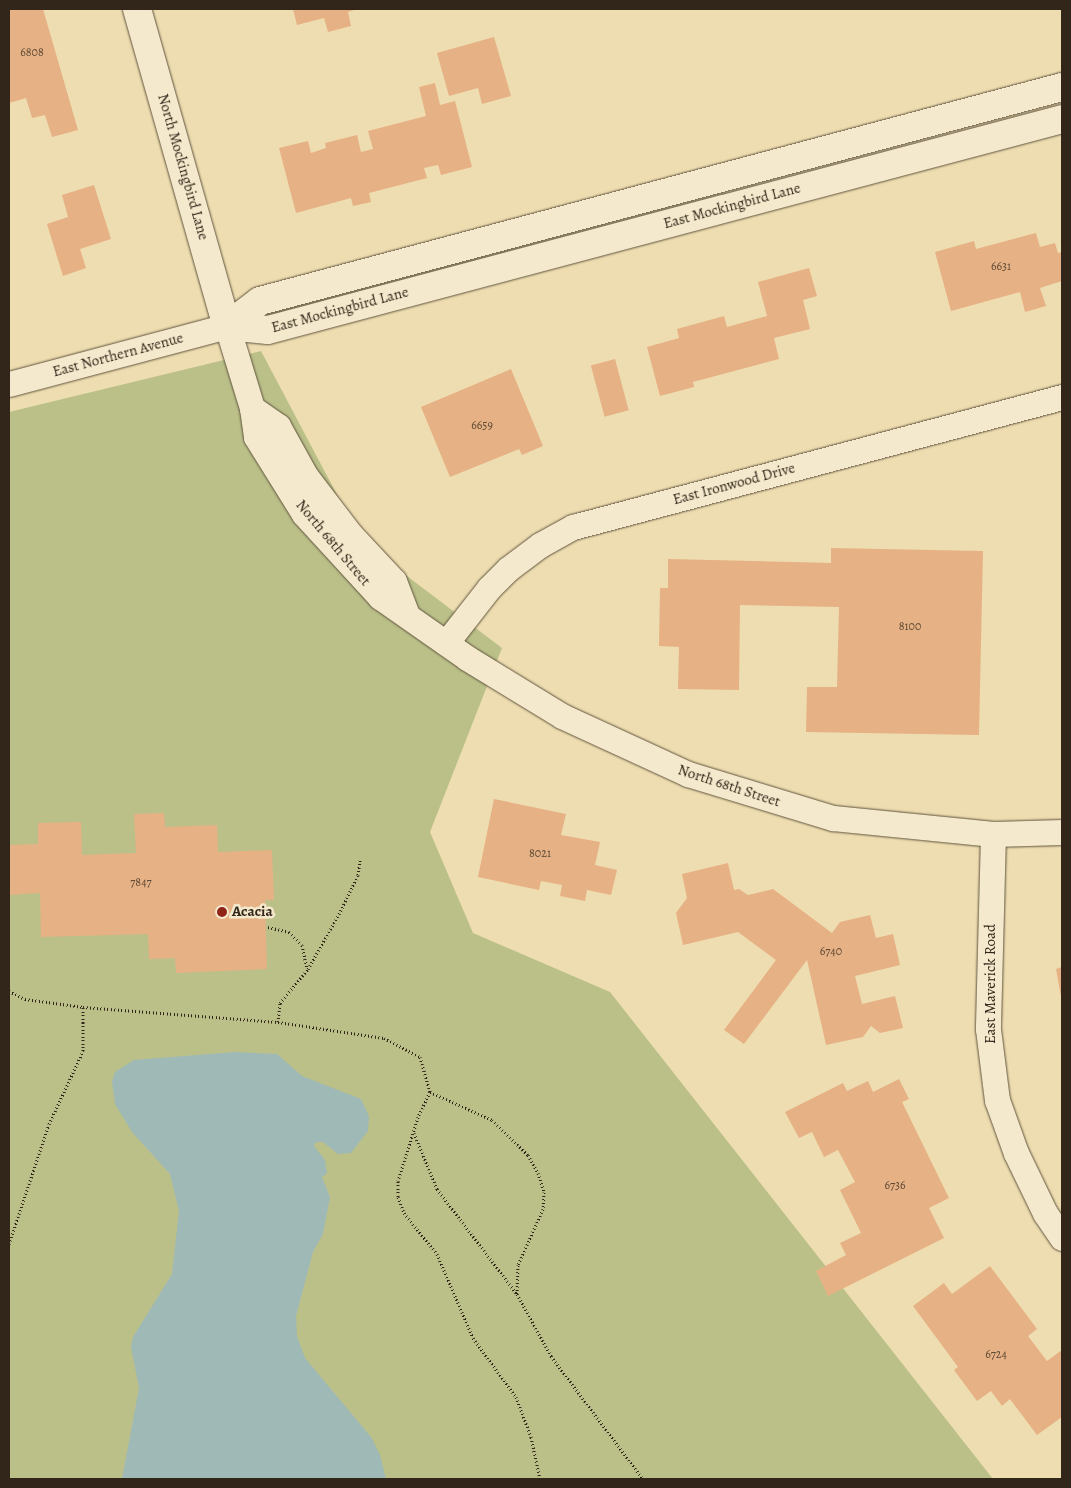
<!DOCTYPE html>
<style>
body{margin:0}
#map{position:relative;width:1071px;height:1488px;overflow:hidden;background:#eeddb0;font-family:Alegreya,serif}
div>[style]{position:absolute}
.green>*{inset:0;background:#bbc089}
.water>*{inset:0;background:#9fb9b7}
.building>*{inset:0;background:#e6b184;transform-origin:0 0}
.path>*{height:3px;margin-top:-1.5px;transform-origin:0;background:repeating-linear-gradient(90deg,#312619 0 1px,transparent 0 3.5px)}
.roads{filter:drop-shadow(0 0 1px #60543f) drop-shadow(0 0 1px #60543f)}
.street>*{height:25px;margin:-12.5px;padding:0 12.5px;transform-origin:12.5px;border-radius:12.5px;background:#f4e9cc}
.secondary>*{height:28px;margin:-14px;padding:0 14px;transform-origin:14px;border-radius:14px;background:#f4e9cc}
.dots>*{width:14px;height:14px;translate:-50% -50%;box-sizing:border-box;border:2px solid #f4e9cc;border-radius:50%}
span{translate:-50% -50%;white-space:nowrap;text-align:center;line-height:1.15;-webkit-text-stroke:5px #f4e9cc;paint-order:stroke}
.number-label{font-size:12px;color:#5e4934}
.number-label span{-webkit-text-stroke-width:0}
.street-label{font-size:15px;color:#312619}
.poi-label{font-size:15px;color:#312619;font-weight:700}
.left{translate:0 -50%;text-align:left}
.frame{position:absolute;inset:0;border:10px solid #312619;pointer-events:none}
</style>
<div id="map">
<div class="green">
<i style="clip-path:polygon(261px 351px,362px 542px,502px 648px,430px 832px,473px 933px,610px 992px,993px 1479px,9px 1479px,9px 412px)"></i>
</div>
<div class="water">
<i style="clip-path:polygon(235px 1052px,277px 1054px,302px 1076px,361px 1099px,369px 1116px,368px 1131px,351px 1153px,338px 1154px,323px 1142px,316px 1142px,314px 1146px,325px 1160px,327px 1173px,322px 1177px,330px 1197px,323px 1234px,313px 1252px,296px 1316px,297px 1336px,305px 1358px,371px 1437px,380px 1455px,386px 1479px,122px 1479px,139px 1388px,131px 1347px,133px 1337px,172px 1274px,179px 1211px,170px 1174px,132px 1132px,115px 1104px,112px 1082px,115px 1072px,134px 1060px)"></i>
</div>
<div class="building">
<i style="clip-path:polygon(9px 9px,43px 9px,78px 130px,52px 137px,45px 115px,32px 118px,26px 98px,9px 103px)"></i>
<i style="clip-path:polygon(293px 9px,357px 9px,348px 12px,351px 26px,328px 32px,324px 18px,297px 25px)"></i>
<i style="clip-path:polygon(494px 37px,511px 96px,482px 104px,478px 88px,449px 96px,437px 53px)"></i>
<i style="clip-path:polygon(435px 83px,440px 105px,455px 101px,472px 167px,441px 175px,438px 165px,424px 168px,427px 178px,369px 193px,371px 202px,353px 206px,351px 198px,296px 213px,279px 148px,308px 141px,311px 153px,326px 148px,325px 143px,357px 135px,361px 152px,373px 149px,368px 131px,426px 116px,419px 87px)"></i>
<i style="clip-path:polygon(94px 185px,111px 239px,80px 249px,86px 268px,63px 276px,47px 224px,68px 217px,62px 195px)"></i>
<i style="clip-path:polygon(1036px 233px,1040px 247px,1055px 243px,1058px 253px,1062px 252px,1062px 281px,1040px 288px,1046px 306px,1025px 312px,1020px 292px,951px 311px,935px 252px,974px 241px,976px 249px)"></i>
<i style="clip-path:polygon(809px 268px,817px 296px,803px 300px,810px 329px,774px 338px,779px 359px,693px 382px,694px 387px,660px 396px,647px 347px,679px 338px,677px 329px,724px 316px,727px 327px,767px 316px,758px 282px)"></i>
<i style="left:615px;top:359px;width:53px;height:25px;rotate:75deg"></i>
<i style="clip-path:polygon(511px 369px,543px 446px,522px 455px,519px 449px,450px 477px,421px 407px)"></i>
<i style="clip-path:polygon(831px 548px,983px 551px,979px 735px,806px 732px,807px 687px,837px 687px,839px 607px,740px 605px,739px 690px,678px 689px,679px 647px,659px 646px,660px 588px,668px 588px,668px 559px,831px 563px)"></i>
<i style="clip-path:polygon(494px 799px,566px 814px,561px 835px,600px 842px,595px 865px,617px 870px,611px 895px,587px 890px,585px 901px,560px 896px,562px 885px,541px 881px,539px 890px,478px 877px)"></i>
<i style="clip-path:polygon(164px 813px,165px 827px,217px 825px,218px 852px,272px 850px,274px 900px,265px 900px,267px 969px,176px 973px,175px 958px,149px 959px,148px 934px,41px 937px,40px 893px,10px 895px,9px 845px,38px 844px,38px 823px,81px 822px,82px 855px,136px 853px,134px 814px)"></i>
<i style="clip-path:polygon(728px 863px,734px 890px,739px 889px,748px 895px,773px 889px,832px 933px,840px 922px,870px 915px,876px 938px,893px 934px,900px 965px,855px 976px,862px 1004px,895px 996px,903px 1028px,880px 1033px,871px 1026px,863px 1037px,826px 1045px,807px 960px,744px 1044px,724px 1030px,776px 960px,738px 932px,683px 945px,676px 913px,687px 898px,682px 874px)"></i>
<i style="clip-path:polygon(1062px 967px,1062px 1002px,1056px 969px)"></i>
<i style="clip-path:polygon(899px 1079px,909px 1099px,902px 1102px,949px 1198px,929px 1208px,944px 1238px,828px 1296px,816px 1271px,846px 1255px,840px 1243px,861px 1233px,840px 1190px,855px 1182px,838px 1150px,824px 1157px,812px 1132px,799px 1138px,785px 1112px,843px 1083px,847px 1091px,868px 1081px,873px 1092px)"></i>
<i style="clip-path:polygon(990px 1266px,1037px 1329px,1028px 1336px,1047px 1361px,1062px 1350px,1062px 1417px,1037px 1435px,1010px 1399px,1002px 1406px,991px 1391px,977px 1401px,954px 1370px,958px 1367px,913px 1306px,944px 1283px,952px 1294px)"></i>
</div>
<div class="path">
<i style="left:268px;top:927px;width:22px;rotate:13deg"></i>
<i style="left:289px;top:932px;width:18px;rotate:45deg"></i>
<i style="left:302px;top:945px;width:24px;rotate:78deg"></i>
<i style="left:9px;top:991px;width:18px;rotate:27deg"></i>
<i style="left:25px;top:999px;width:59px;rotate:7.9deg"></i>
<i style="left:83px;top:1007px;width:196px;rotate:4.4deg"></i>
<i style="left:278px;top:1022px;width:107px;rotate:8.6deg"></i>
<i style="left:384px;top:1038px;width:41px;rotate:27.8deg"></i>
<i style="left:420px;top:1057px;width:36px;rotate:74deg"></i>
<i style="left:430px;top:1092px;width:28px;rotate:116deg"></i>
<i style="left:418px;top:1117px;width:67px;rotate:107.4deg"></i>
<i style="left:398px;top:1181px;width:16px;rotate:90deg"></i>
<i style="left:398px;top:1197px;width:17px;rotate:69deg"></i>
<i style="left:404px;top:1213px;width:53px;rotate:51.2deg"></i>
<i style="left:437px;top:1254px;width:91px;rotate:66.8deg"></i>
<i style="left:473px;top:1338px;width:73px;rotate:53.9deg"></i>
<i style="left:516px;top:1397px;width:43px;rotate:69.4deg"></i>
<i style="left:531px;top:1437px;width:43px;rotate:77.9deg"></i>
<i style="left:278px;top:1022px;width:19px;rotate:-84deg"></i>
<i style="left:280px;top:1003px;width:44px;rotate:-50.5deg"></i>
<i style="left:308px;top:969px;width:63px;rotate:-60.6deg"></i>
<i style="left:339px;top:914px;width:43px;rotate:-64deg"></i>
<i style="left:358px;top:875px;width:15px;rotate:-82deg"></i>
<i style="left:430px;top:1092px;width:68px;rotate:24.3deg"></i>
<i style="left:492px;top:1120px;width:50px;rotate:44.2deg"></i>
<i style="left:528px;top:1155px;width:21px;rotate:61deg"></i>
<i style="left:538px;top:1173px;width:20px;rotate:72deg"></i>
<i style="left:544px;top:1192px;width:17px;rotate:93deg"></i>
<i style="left:543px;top:1209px;width:61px;rotate:114.1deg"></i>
<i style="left:518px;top:1265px;width:29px;rotate:92deg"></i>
<i style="left:414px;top:1133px;width:61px;rotate:67.7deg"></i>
<i style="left:437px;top:1189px;width:132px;rotate:52.7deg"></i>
<i style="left:517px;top:1294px;width:71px;rotate:61.3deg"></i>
<i style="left:551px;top:1356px;width:154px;rotate:53.2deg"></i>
<i style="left:9px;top:1244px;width:126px;rotate:-71.6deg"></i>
<i style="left:49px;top:1124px;width:81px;rotate:-65deg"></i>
<i style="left:83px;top:1051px;width:44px;rotate:-90deg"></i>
</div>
<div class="roads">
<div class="street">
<i style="left:9px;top:384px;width:226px;rotate:-14.9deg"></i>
<i style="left:227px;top:326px;width:86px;rotate:73deg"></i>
<i style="left:252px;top:408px;width:29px;rotate:82deg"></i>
<i style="left:256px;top:437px;width:91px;rotate:58.1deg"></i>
<i style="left:304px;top:514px;width:113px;rotate:47.5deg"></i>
<i style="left:380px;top:597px;width:106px;rotate:35deg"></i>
<i style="left:467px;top:658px;width:111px;rotate:31.4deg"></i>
<i style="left:562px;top:716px;width:139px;rotate:24.7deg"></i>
<i style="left:688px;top:774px;width:152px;rotate:16.9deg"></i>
<i style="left:833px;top:818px;width:161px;rotate:5.7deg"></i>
<i style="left:993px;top:834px;width:69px;rotate:-1.7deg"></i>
<i style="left:252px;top:408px;width:32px;rotate:35deg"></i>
<i style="left:278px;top:426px;width:56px;rotate:61.1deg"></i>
<i style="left:305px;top:475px;width:74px;rotate:52.7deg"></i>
<i style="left:350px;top:534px;width:64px;rotate:46.9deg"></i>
<i style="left:394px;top:581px;width:34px;rotate:69deg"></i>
<i style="left:446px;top:643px;width:70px;rotate:-52deg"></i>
<i style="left:489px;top:588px;width:27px;rotate:-45deg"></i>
<i style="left:508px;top:569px;width:40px;rotate:-37deg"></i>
<i style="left:540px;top:545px;width:38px;rotate:-29deg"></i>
<i style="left:573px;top:527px;width:506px;rotate:-14.89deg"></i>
<i style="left:993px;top:834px;width:195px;rotate:91.5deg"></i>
<i style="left:988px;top:1029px;width:72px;rotate:82.8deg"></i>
<i style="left:997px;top:1100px;width:56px;rotate:70.3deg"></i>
<i style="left:1016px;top:1153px;width:67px;rotate:64.2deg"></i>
<i style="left:1045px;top:1213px;width:30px;rotate:56deg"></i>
</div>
<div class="secondary">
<i style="left:137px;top:9px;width:330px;rotate:74.2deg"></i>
<i style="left:227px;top:326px;width:41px;rotate:-37.1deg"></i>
<i style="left:260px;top:301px;width:830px;rotate:-14.94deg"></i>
<i style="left:227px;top:326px;width:41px;rotate:5.6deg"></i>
<i style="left:268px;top:330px;width:822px;rotate:-14.88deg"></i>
</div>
</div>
<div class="dots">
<i style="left:222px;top:912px;background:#8f2418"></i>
</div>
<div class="number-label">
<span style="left:32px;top:53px">6808</span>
<span style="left:1001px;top:267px">6631</span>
<span style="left:482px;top:426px">6659</span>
<span style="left:910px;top:627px">8100</span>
<span style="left:540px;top:854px">8021</span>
<span style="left:141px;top:883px">7847</span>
<span style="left:831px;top:952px">6740</span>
<span style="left:895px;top:1186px">6736</span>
<span style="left:996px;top:1355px">6724</span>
</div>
<div class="street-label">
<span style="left:183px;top:167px;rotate:74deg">North Mockingbird Lane</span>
<span style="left:732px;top:206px;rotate:-15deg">East Mockingbird Lane</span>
<span style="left:340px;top:310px;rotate:-15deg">East Mockingbird Lane</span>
<span style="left:118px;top:355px;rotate:-15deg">East Northern Avenue</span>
<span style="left:734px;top:484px;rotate:-15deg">East Ironwood Drive</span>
<span style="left:333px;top:543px;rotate:50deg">North 68th Street</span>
<span style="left:729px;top:786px;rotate:18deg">North 68th Street</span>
<span style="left:991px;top:984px;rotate:-90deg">East Maverick Road</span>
</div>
<div class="poi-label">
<span class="left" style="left:232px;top:912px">Acacia</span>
</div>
<div class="frame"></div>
</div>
